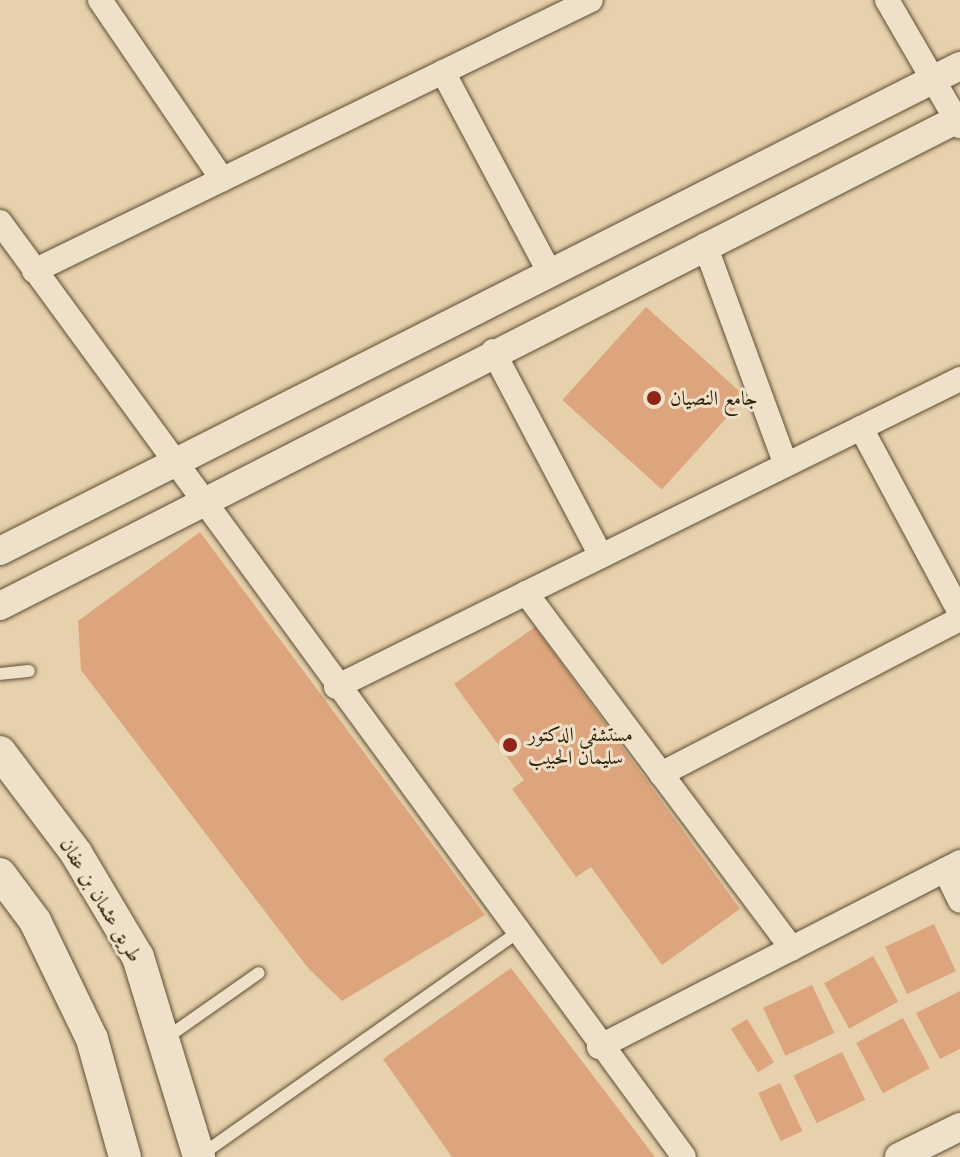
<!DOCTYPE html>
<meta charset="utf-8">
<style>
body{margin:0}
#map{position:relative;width:960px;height:1157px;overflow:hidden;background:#e7d1ac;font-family:"Libre Caslon Text",Amiri,serif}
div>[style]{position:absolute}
.building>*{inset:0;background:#dca57d;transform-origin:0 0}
.roads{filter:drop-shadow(0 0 2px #5e4e34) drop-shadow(0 0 2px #5e4e34)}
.service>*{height:12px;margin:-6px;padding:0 6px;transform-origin:6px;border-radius:6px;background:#efe1c9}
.minor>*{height:24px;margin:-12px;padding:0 12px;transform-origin:12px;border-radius:12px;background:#efe1c9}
.tertiary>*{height:28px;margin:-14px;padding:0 14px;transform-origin:14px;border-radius:14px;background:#efe1c9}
.secondary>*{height:32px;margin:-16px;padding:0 16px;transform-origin:16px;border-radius:16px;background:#efe1c9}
.dots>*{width:22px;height:22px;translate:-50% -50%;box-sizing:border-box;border:4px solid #efe1c9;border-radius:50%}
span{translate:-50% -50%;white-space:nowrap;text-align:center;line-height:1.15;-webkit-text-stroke:6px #efe1c9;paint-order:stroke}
.poi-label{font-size:20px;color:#31220c}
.left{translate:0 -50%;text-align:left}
.street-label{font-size:20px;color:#31220c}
</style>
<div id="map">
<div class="building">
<i style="left:646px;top:307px;width:134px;height:125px;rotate:42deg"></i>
<i style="clip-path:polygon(200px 532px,485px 915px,342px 1001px,308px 968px,81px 670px,78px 621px)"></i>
<i style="clip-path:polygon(535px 627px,740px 909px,662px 965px,591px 867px,576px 877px,512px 789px,524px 780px,454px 684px)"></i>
<i style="left:934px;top:924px;width:52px;height:54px;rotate:65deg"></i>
<i style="left:873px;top:956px;width:52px;height:56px;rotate:61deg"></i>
<i style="clip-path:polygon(511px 968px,655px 1157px,452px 1157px,383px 1059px)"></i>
<i style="left:812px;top:985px;width:53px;height:54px;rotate:65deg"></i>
<i style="clip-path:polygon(960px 991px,960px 1049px,940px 1059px,916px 1013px)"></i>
<i style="left:903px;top:1018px;width:57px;height:53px;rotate:62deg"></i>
<i style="left:747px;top:1019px;width:51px;height:19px;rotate:58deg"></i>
<i style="left:842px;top:1052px;width:53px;height:54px;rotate:64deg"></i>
<i style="left:780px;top:1083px;width:53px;height:24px;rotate:65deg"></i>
</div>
<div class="roads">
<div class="service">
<i style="left:0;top:674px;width:29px;rotate:-6deg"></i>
<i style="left:166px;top:1038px;width:113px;rotate:-35deg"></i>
<i style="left:201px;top:1155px;width:384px;rotate:-35.1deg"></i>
</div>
<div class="minor">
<i style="left:100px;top:0;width:217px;rotate:55.7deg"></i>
<i style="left:887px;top:0;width:146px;rotate:59.9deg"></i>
<i style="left:443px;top:72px;width:225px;rotate:62deg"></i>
<i style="left:0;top:222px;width:1158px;rotate:53.81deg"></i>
<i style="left:705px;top:245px;width:234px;rotate:69.8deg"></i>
<i style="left:34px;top:271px;width:619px;rotate:-25.94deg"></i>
<i style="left:493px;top:351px;width:232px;rotate:62.2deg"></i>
<i style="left:861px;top:428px;width:210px;rotate:61.8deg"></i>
<i style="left:526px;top:593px;width:444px;rotate:53.2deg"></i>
<i style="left:336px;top:687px;width:696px;rotate:-26.27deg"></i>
<i style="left:661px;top:774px;width:337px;rotate:-27.4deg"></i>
<i style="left:945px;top:870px;width:34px;rotate:64deg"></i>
<i style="left:599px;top:1047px;width:406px;rotate:-27.1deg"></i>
</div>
<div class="tertiary">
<i style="left:0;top:551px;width:1076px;rotate:-26.8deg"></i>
<i style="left:0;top:606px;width:1077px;rotate:-26.95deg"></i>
<i style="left:899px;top:1157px;width:68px;rotate:-26.2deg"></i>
</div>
<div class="secondary">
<i style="left:0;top:752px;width:126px;rotate:53deg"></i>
<i style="left:76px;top:853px;width:121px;rotate:59.2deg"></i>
<i style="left:138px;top:957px;width:209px;rotate:73deg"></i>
<i style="left:0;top:874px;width:59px;rotate:53.3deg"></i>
<i style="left:35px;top:921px;width:131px;rotate:64.2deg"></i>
<i style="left:92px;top:1039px;width:123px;rotate:74.4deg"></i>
</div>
</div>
<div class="dots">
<i style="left:654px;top:398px;background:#8f2418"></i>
<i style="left:510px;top:745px;background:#8f2418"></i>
</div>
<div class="poi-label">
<span class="left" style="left:670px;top:398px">جامع النصيان</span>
<span class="left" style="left:528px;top:746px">مستشفى الدكتور<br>سليمان الحبيب</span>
</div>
<div class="street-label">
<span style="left:101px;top:900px;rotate:59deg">طريق عثمان بن عفان</span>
</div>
</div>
